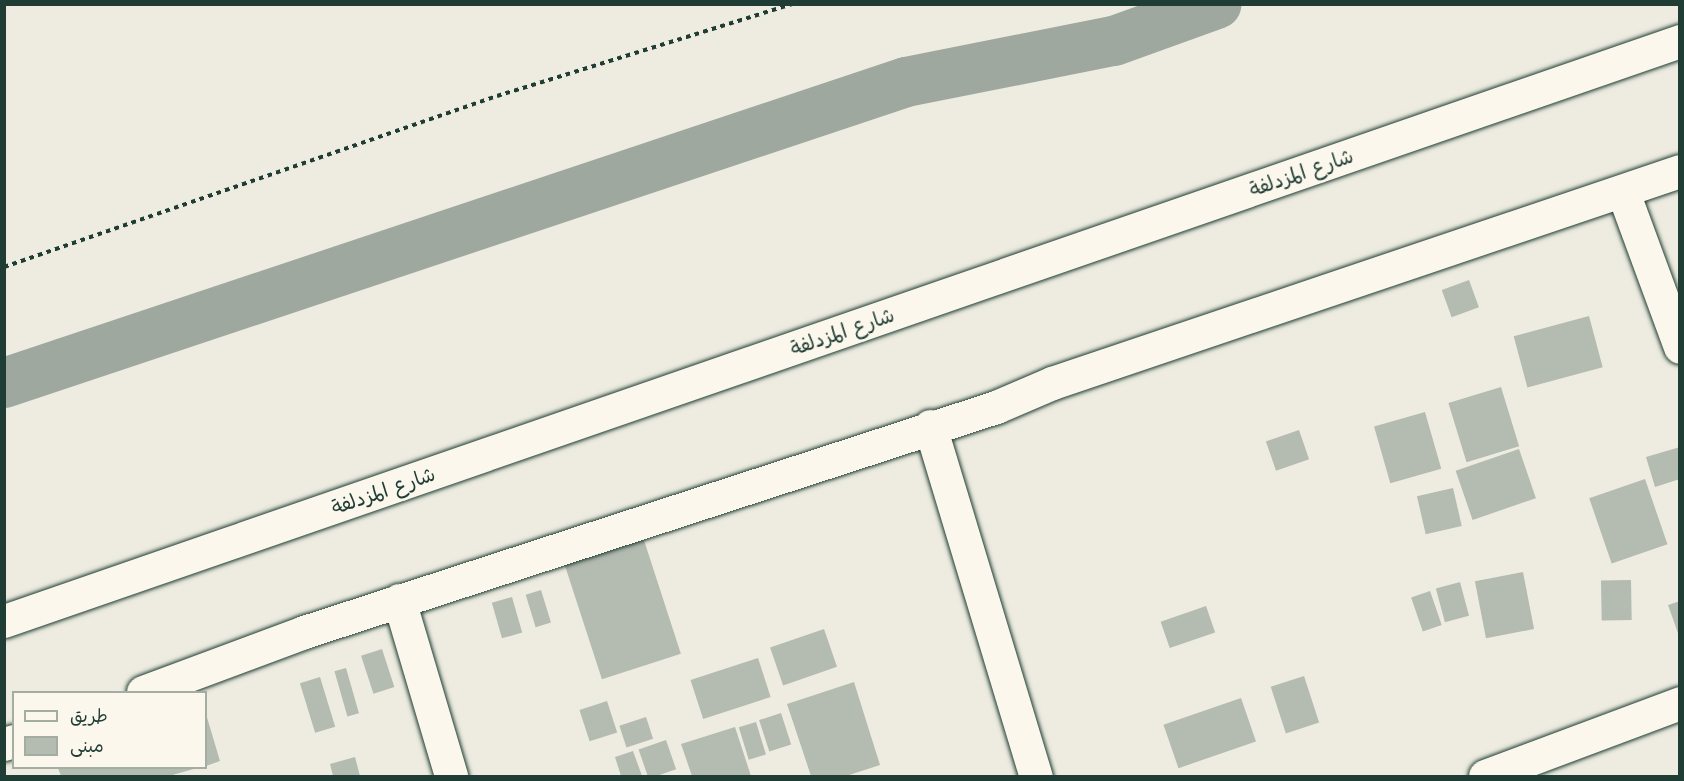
<!DOCTYPE html>
<meta charset="utf-8">
<style>
body{margin:0}
#map{position:relative;width:1684px;height:781px;overflow:hidden;background:#eeece1;font-family:"Playpen Sans","Playpen Sans Arabic",sans-serif}
div>[style]{position:absolute}
.canal>*{height:50px;margin:-25px;padding:0 25px;transform-origin:25px;border-radius:25px;background:#9fa89f}
.building>*{inset:0;background:#b4bbb0;transform-origin:0 0}
.path>*{height:4px;margin-top:-2px;transform-origin:0;background:repeating-linear-gradient(90deg,#1f3d34 0 4.5px,transparent 0 9px)}
.roads{filter:drop-shadow(0 0 2px #1f3d34) drop-shadow(0 0 2px #1f3d34)}
.minor>*{height:33px;margin:-16.5px;padding:0 16.5px;transform-origin:16.5px;border-radius:16.5px;background:#fbf7ec}
.tertiary>*{height:33px;margin:-16.5px;padding:0 16.5px;transform-origin:16.5px;border-radius:16.5px;background:#fbf7ec}
span{translate:-50% -50%;white-space:nowrap;text-align:center;line-height:1.15;-webkit-text-stroke:4.5px #fbf7ec;paint-order:stroke}
.street-label{font-size:20px;color:#1f3d34}
.frame{position:absolute;inset:0;border:6px solid #1f3d34;pointer-events:none}
.legend{position:absolute;left:12px;top:691px;width:195px;height:78px;box-sizing:border-box;background:#fbf7ec;border:2px solid #a3ada2;margin:0;padding:8px 10px;list-style:none;font-size:18px;color:#1f3d34}
.legend li{display:flex;align-items:center;gap:12px;height:30px}
.legend b{width:30px;border:2px solid #a3ada2}
</style>
<div id="map">
<div class="canal">
<i style="left:4px;top:383px;width:951px;rotate:-18.45deg"></i>
<i style="left:906px;top:82px;width:212px;rotate:-11.2deg"></i>
<i style="left:1114px;top:41px;width:109px;rotate:-19.8deg"></i>
</div>
<div class="building">
<i style="left:1469px;top:280px;width:29px;height:29px;rotate:70deg"></i>
<i style="left:1589px;top:316px;width:53px;height:78px;rotate:75deg"></i>
<i style="left:1501px;top:387px;width:62px;height:55px;rotate:73deg"></i>
<i style="left:1425px;top:412px;width:59px;height:53px;rotate:74deg"></i>
<i style="left:1299px;top:430px;width:31px;height:35px;rotate:71deg"></i>
<i style="clip-path:polygon(1680px 447px,1680px 479px,1655px 487px,1646px 457px)"></i>
<i style="left:1519px;top:449px;width:52px;height:67px;rotate:71deg"></i>
<i style="left:1645px;top:479px;width:69px;height:59px;rotate:71deg"></i>
<i style="left:1453px;top:488px;width:39px;height:37px;rotate:77deg"></i>
<i style="left:641px;top:531px;width:129px;height:83px;rotate:72deg"></i>
<i style="left:1523px;top:572px;width:58px;height:49px;rotate:79deg"></i>
<i style="left:1631px;top:580px;width:40px;height:30px;rotate:89deg"></i>
<i style="left:1460px;top:582px;width:35px;height:25px;rotate:75deg"></i>
<i style="left:541px;top:590px;width:34px;height:16px;rotate:73deg"></i>
<i style="left:1430px;top:591px;width:36px;height:20px;rotate:71deg"></i>
<i style="left:512px;top:597px;width:37px;height:21px;rotate:74deg"></i>
<i style="clip-path:polygon(1680px 601px,1680px 636px,1679px 636px,1668px 605px)"></i>
<i style="left:1206px;top:606px;width:28px;height:48px;rotate:71deg"></i>
<i style="left:824px;top:629px;width:40px;height:57px;rotate:71deg"></i>
<i style="left:382px;top:649px;width:40px;height:22px;rotate:72deg"></i>
<i style="left:758px;top:658px;width:41px;height:71px;rotate:72deg"></i>
<i style="left:346px;top:668px;width:47px;height:12px;rotate:74deg"></i>
<i style="left:1304px;top:676px;width:49px;height:35px;rotate:72deg"></i>
<i style="left:320px;top:677px;width:52px;height:21px;rotate:73deg"></i>
<i style="clip-path:polygon(854px 682px,880px 765px,846px 776px,811px 776px,787px 704px)"></i>
<i style="left:1241px;top:698px;width:46px;height:82px;rotate:71deg"></i>
<i style="left:607px;top:701px;width:33px;height:29px;rotate:72deg"></i>
<i style="left:781px;top:713px;width:33px;height:23px;rotate:72deg"></i>
<i style="clip-path:polygon(206px 714px,220px 761px,206px 766px)"></i>
<i style="left:646px;top:717px;width:23px;height:28px;rotate:72deg"></i>
<i style="left:756px;top:722px;width:34px;height:18px;rotate:73deg"></i>
<i style="clip-path:polygon(735px 727px,751px 776px,692px 776px,681px 744px)"></i>
<i style="left:666px;top:740px;width:31px;height:29px;rotate:71deg"></i>
<i style="clip-path:polygon(633px 751px,642px 776px,621px 776px,615px 757px)"></i>
<i style="clip-path:polygon(355px 757px,360px 776px,333px 776px,330px 764px)"></i>
<i style="clip-path:polygon(58px 768px,197px 768px,169px 776px,61px 776px)"></i>
</div>
<div class="path">
<i style="left:4px;top:267px;width:522px;rotate:-19.13deg"></i>
<i style="left:497px;top:96px;width:309px;rotate:-17.3deg"></i>
</div>
<div class="roads">
<div class="minor">
<i style="left:1623px;top:192px;width:165px;rotate:69.8deg"></i>
<i style="left:930px;top:426px;width:366px;rotate:73.2deg"></i>
<i style="left:399px;top:600px;width:184px;rotate:73.5deg"></i>
<i style="left:143px;top:692px;width:172px;rotate:-20.4deg"></i>
<i style="left:304px;top:632px;width:728px;rotate:-18.01deg"></i>
<i style="left:996px;top:407px;width:61px;rotate:-23.2deg"></i>
<i style="left:1052px;top:383px;width:663px;rotate:-18.65deg"></i>
<i style="left:4px;top:744px;width:10px;rotate:-17deg"></i>
<i style="left:1485px;top:776px;width:208px;rotate:-20.5deg"></i>
</div>
<div class="tertiary">
<i style="left:4px;top:621px;width:1774px;rotate:-19.09deg"></i>
</div>
</div>
<div class="street-label">
<span style="left:1301px;top:172px;rotate:-19deg">شارع المزدلفة</span>
<span style="left:842px;top:331px;rotate:-19deg">شارع المزدلفة</span>
<span style="left:383px;top:490px;rotate:-19deg">شارع المزدلفة</span>
</div>
<div class="frame"></div>
<ul class="legend">
<li><b style="height:8px;background:#fbf7ec"></b>طريق</li>
<li><b style="height:16px;background:#b4bbb0"></b>مبنى</li>
</ul>
</div>
